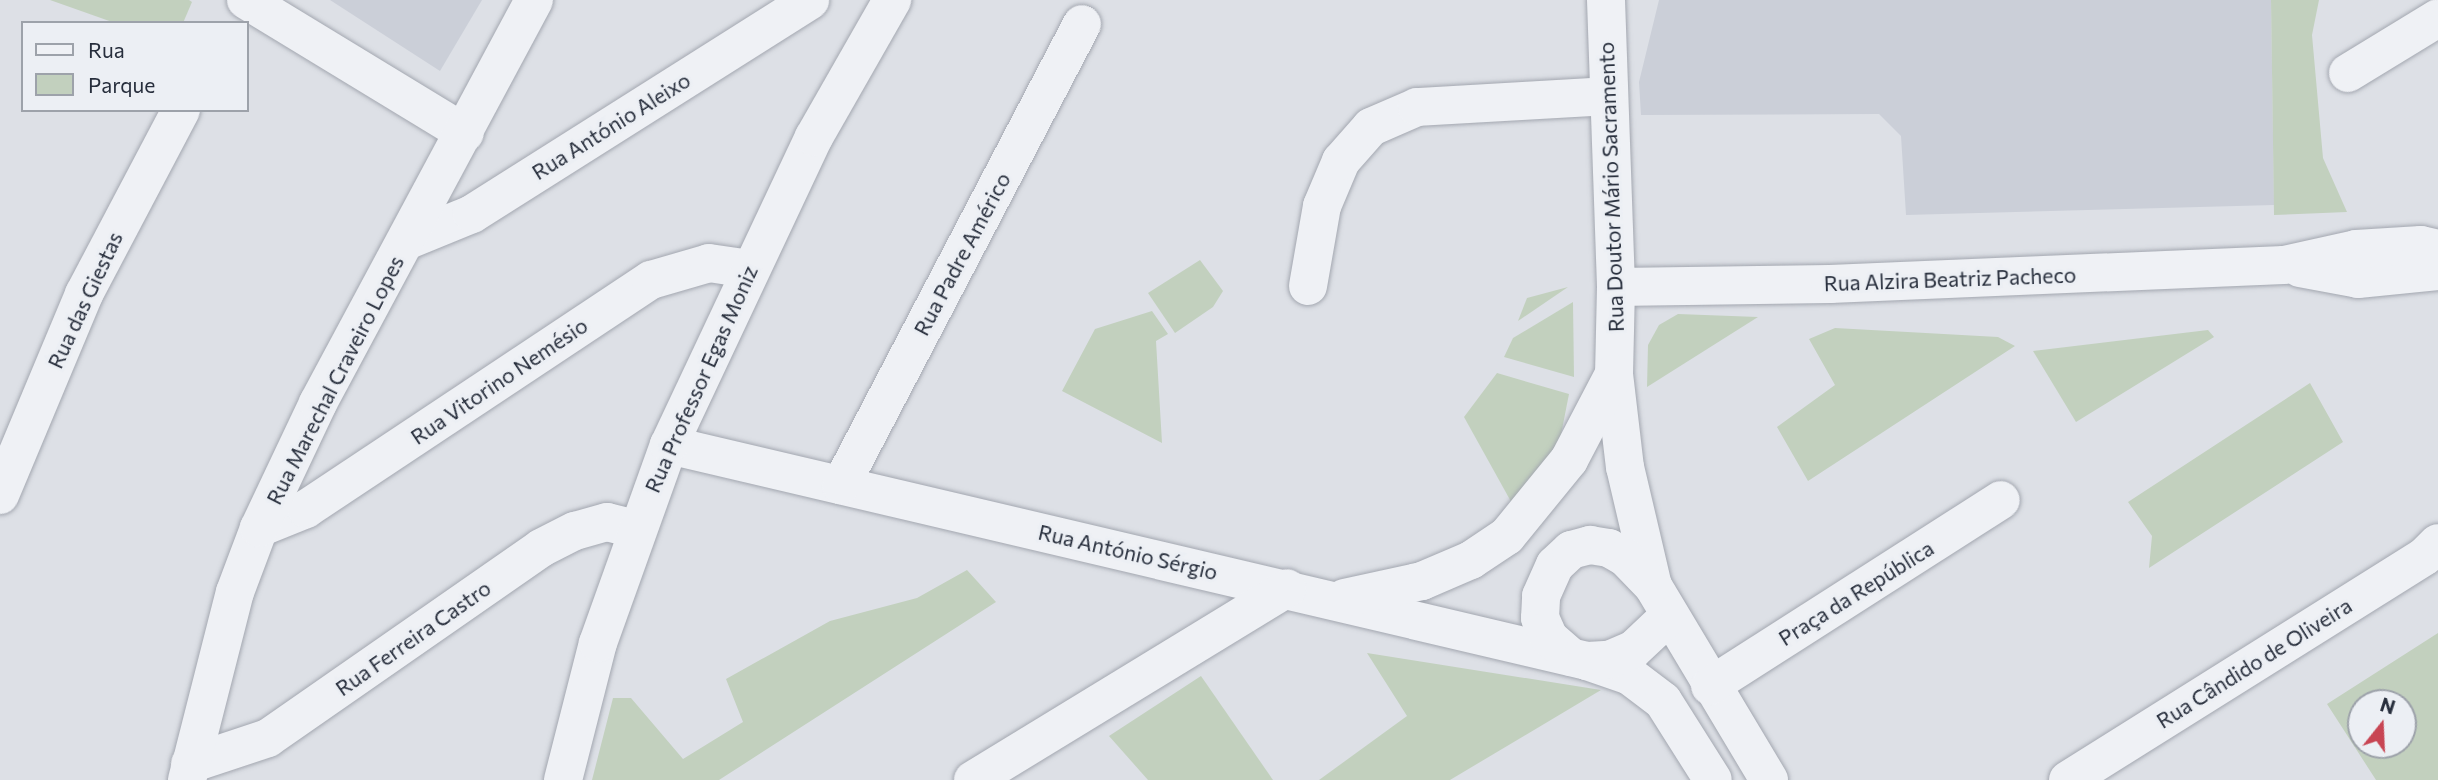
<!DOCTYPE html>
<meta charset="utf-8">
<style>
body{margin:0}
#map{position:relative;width:2438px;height:780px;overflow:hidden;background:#dde0e6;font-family:Commissioner,sans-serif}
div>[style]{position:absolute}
.built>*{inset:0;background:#cbcfd8}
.green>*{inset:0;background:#c2d0be}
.roads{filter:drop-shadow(0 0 2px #a3a7b0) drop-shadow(0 0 2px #a3a7b0)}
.minor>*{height:38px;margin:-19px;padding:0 19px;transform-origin:19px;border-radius:19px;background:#eff1f5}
.tertiary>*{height:38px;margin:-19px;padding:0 19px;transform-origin:19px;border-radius:19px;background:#eff1f5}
span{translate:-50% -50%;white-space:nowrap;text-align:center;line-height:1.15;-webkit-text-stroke:6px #eceff4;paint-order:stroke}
.street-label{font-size:21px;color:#272e3c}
.legend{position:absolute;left:21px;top:21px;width:228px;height:91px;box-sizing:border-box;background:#eceff4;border:2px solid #9da2aa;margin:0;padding:9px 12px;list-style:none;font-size:21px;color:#272e3c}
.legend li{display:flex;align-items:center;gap:14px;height:35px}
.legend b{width:35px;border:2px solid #9da2aa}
.north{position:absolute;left:2347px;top:689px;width:70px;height:70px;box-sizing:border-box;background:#eceff4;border:2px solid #9da2aa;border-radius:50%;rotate:18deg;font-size:19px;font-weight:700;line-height:28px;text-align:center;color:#272e3c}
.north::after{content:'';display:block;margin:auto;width:24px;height:32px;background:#c84553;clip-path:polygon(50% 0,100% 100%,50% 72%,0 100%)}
</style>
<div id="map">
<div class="built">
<i style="clip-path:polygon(330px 0,482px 0,440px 71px)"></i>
<i style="clip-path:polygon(1659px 0,2271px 0,2274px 205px,1906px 215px,1901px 136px,1879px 114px,1641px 115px,1639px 82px)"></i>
</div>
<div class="green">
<i style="clip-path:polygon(50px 0,189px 0,192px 2px,183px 23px,115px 23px)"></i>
<i style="clip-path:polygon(2271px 0,2319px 0,2312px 35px,2323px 158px,2347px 212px,2274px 215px)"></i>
<i style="clip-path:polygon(1200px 260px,1223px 291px,1213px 307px,1175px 333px,1148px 293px)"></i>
<i style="clip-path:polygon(1568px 287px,1518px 321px,1527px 298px)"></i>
<i style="clip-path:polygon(1573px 302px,1574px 377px,1504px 357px,1513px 338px)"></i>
<i style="clip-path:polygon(1152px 311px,1168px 334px,1156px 341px,1162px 443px,1062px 391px,1095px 329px)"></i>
<i style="clip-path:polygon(1678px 314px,1758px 317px,1647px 387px,1648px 345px,1659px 325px)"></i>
<i style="clip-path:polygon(1835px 328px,1998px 337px,2015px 346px,1808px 481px,1777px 427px,1835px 385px,1809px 339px)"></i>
<i style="clip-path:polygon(2208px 330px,2214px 337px,2076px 422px,2033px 351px)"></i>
<i style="clip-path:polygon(1497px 373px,1569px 394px,1556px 460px,1514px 507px,1464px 417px)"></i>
<i style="clip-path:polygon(2310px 383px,2343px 442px,2149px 568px,2152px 536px,2128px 502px)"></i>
<i style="clip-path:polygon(967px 570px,996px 602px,719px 780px,592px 780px,613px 698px,631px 698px,683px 759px,743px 722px,726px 679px,830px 621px,917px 598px)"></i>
<i style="clip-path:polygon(evenodd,2438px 633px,2438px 780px,2376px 780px,2327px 704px,2438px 633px,2361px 703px,2403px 703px,2403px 745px,2361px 745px,2361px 703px)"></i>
<i style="clip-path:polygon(1367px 653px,1601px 690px,1450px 780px,1319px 780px,1407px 716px)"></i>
<i style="clip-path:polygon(1201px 676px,1273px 780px,1148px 780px,1109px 736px)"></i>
</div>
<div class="roads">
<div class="minor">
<i style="left:246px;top:0;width:256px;rotate:31.3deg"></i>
<i style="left:1606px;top:0;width:287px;rotate:88deg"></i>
<i style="left:1616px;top:287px;width:87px;rotate:91.3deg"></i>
<i style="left:1614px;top:374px;width:94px;rotate:83.3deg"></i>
<i style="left:1625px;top:467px;width:122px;rotate:76.8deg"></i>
<i style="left:1653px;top:586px;width:226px;rotate:59.1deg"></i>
<i style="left:2348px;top:73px;width:105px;rotate:-31.4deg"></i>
<i style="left:406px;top:241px;width:71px;rotate:-22.2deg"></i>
<i style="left:472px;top:214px;width:400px;rotate:-32.3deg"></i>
<i style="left:2300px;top:268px;width:59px;rotate:10.7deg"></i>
<i style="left:2358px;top:279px;width:80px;rotate:-5.7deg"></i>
<i style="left:1308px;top:286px;width:81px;rotate:-80.1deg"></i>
<i style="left:1322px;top:206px;width:49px;rotate:-67.1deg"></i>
<i style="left:1341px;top:161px;width:45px;rotate:-48.6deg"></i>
<i style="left:1371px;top:127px;width:50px;rotate:-23.5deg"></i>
<i style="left:1417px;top:107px;width:191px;rotate:-3.3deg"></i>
<i style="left:1616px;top:287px;width:214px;rotate:-0.8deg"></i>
<i style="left:1830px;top:284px;width:454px;rotate:-2.4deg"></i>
<i style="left:2284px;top:265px;width:74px;rotate:-12.5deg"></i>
<i style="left:2356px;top:249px;width:65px;rotate:-3.5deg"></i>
<i style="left:2421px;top:245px;width:17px;rotate:13deg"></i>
<i style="left:669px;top:445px;width:943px;rotate:13.24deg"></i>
<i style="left:1587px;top:661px;width:46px;rotate:19.2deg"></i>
<i style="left:1630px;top:676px;width:41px;rotate:37.1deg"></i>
<i style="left:1663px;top:701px;width:93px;rotate:57.7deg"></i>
<i style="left:841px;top:485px;width:520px;rotate:-62.4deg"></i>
<i style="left:0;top:495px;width:218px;rotate:-67.3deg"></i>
<i style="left:84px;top:294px;width:208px;rotate:-62.2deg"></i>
<i style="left:259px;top:528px;width:51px;rotate:-22deg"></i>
<i style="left:306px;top:509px;width:414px;rotate:-33.6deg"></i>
<i style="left:651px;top:280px;width:60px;rotate:-16.3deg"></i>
<i style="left:709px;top:263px;width:40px;rotate:8.5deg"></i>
<i style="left:1344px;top:598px;width:80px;rotate:-12.3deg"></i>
<i style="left:1422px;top:581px;width:53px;rotate:-23.2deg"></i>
<i style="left:1471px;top:560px;width:43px;rotate:-33.7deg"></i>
<i style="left:1507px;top:536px;width:98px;rotate:-50.8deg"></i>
<i style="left:1569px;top:460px;width:97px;rotate:-62.4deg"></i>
<i style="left:1571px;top:657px;width:29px;rotate:-139deg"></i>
<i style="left:1549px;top:638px;width:22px;rotate:-114deg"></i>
<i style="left:1540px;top:618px;width:22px;rotate:-87deg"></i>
<i style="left:1541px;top:596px;width:34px;rotate:-66deg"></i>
<i style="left:1555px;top:565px;width:22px;rotate:-43deg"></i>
<i style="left:1571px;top:550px;width:20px;rotate:-15deg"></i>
<i style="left:1590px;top:545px;width:19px;rotate:9deg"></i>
<i style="left:1609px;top:548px;width:20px;rotate:30deg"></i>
<i style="left:1626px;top:558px;width:39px;rotate:46deg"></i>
<i style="left:1587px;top:661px;width:22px;rotate:-3deg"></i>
<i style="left:1609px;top:660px;width:26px;rotate:-23deg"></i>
<i style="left:1633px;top:650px;width:48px;rotate:-43.3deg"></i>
<i style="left:1710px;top:686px;width:345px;rotate:-32.6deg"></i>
<i style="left:190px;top:764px;width:82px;rotate:-18.4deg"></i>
<i style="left:268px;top:738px;width:333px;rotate:-34.8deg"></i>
<i style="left:541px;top:548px;width:38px;rotate:-27deg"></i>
<i style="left:575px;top:531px;width:33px;rotate:-16deg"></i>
<i style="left:607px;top:522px;width:30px;rotate:14deg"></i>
<i style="left:563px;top:780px;width:141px;rotate:-75.7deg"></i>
<i style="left:598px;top:643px;width:210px;rotate:-70.3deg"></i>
<i style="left:669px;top:445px;width:340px;rotate:-64.8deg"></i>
<i style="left:814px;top:137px;width:158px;rotate:-60.3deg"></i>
<i style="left:973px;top:780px;width:368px;rotate:-31.4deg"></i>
<i style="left:2068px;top:780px;width:421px;rotate:-32.1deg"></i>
<i style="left:2425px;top:556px;width:18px;rotate:-45deg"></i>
</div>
<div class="tertiary">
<i style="left:187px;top:780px;width:194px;rotate:-75.7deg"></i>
<i style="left:235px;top:592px;width:68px;rotate:-69.4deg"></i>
<i style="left:259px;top:528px;width:138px;rotate:-64.7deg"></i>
<i style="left:318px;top:403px;width:457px;rotate:-61.8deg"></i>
</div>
</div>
<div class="street-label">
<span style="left:611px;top:126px;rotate:-32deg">Rua António Aleixo</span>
<span style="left:1611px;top:187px;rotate:-92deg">Rua Doutor Mário Sacramento</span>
<span style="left:962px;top:254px;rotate:-62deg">Rua Padre Américo</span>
<span style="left:1950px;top:279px;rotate:-2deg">Rua Alzira Beatriz Pacheco</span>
<span style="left:85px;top:300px;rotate:-65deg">Rua das Giestas</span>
<span style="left:701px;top:379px;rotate:-66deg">Rua Professor Egas Moniz</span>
<span style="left:335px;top:380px;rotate:-63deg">Rua Marechal Craveiro Lopes</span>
<span style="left:499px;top:381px;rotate:-34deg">Rua Vitorino Nemésio</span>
<span style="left:1128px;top:552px;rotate:13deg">Rua António Sérgio</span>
<span style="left:1856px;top:593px;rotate:-32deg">Praça da República</span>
<span style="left:413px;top:638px;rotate:-35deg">Rua Ferreira Castro</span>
<span style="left:2254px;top:663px;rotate:-32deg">Rua Cândido de Oliveira</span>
</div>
<ul class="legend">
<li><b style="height:9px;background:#eff1f5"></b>Rua</li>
<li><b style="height:19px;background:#c2d0be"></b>Parque</li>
</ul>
<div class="north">N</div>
</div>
